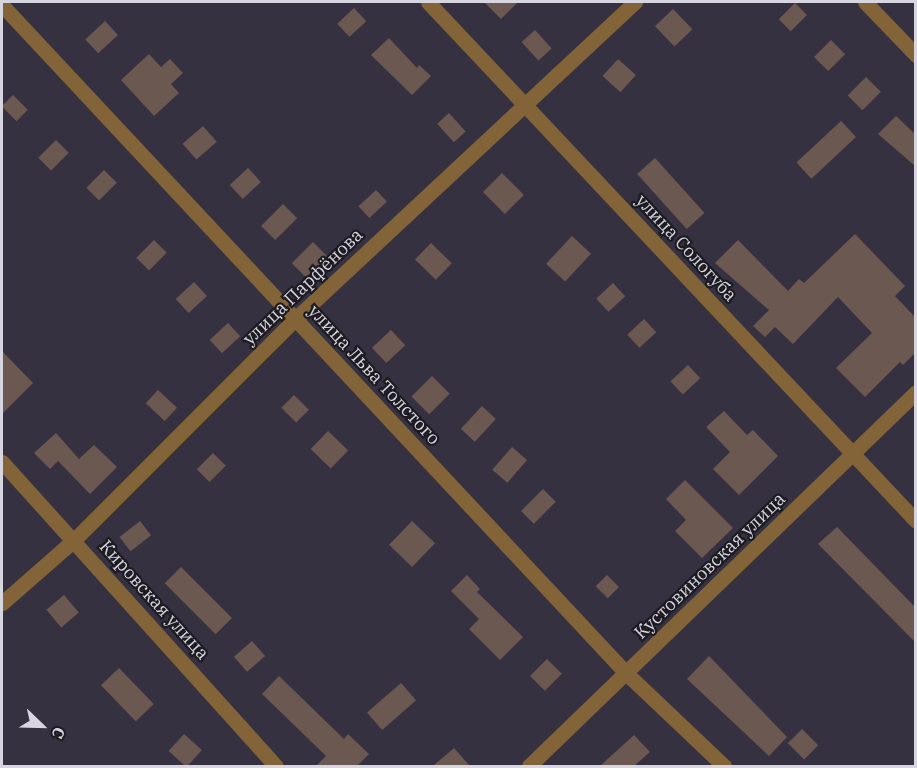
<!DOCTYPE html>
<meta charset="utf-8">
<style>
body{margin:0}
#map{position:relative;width:917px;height:768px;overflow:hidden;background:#363141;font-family:"IBM Plex Serif",serif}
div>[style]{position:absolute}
.building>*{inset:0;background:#6b5850;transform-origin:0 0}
.minor>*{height:15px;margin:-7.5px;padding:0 7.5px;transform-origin:7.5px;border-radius:7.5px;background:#836438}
span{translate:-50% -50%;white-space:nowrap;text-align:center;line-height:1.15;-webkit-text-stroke:4.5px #1d1b22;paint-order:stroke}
.street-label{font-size:18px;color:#d7d5df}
.frame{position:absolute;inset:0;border:3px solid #d7d5df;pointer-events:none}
.north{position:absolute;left:12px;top:696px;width:60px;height:60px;-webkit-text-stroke:4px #1d1b22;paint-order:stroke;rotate:113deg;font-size:16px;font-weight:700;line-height:24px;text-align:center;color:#d7d5df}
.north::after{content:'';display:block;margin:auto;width:21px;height:27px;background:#d7d5df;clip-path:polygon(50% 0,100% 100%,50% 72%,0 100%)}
</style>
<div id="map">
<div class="building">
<i style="clip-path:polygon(484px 2px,518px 2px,501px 19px)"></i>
<i style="left:795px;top:3px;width:17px;height:23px;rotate:45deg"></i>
<i style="left:354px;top:8px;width:18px;height:23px;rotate:47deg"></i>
<i style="left:673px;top:9px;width:28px;height:25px;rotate:46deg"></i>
<i style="left:105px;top:21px;width:19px;height:27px;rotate:47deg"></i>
<i style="left:535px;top:30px;width:25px;height:18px;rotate:48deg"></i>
<i style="clip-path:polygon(389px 38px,417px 68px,419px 65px,431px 76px,412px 95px,371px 55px)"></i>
<i style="left:831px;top:40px;width:20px;height:24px;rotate:45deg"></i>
<i style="clip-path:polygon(149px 54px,161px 67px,170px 59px,183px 73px,171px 84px,179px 93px,154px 116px,121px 80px)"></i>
<i style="left:618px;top:59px;width:24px;height:23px;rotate:42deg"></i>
<i style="left:866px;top:77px;width:21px;height:26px;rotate:45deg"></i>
<i style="left:13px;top:95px;width:21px;height:16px;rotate:45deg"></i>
<i style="left:449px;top:113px;width:25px;height:16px;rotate:48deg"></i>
<i style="clip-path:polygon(896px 116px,915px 134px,915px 166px,878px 134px)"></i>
<i style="left:841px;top:121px;width:22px;height:61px;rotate:47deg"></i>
<i style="left:203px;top:126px;width:21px;height:27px;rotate:49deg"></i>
<i style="left:56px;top:140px;width:18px;height:25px;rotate:45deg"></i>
<i style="left:655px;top:158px;width:74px;height:24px;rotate:48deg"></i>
<i style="left:248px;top:168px;width:19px;height:25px;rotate:47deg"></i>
<i style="left:104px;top:170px;width:18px;height:25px;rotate:45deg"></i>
<i style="left:502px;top:173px;width:31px;height:27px;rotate:45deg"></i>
<i style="left:376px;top:190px;width:16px;height:24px;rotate:47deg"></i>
<i style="left:283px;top:204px;width:20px;height:31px;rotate:45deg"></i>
<i style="clip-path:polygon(855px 234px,905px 286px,895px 296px,915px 317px,915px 353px,903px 365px,900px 362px,865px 397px,836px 368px,872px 333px,838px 297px,793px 344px,775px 327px,765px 337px,753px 326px,769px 310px,715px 263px,738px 240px,788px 291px,799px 279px,804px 283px)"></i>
<i style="left:572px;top:236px;width:26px;height:38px;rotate:43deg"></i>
<i style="left:154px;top:240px;width:18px;height:25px;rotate:45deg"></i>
<i style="left:313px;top:242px;width:20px;height:30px;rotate:45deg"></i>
<i style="left:431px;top:243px;width:29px;height:23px;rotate:44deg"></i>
<i style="left:194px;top:282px;width:19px;height:25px;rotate:47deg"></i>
<i style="left:613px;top:283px;width:18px;height:23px;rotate:47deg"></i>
<i style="left:644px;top:319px;width:18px;height:23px;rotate:47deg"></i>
<i style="left:228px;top:323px;width:18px;height:25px;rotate:47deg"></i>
<i style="left:391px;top:330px;width:21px;height:26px;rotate:47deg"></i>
<i style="clip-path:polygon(2px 351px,33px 383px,2px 414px)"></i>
<i style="left:688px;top:365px;width:18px;height:24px;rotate:47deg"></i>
<i style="left:432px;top:376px;width:25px;height:29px;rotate:45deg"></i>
<i style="left:158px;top:390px;width:26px;height:18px;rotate:43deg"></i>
<i style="left:294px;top:395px;width:21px;height:18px;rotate:45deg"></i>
<i style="left:482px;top:406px;width:19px;height:31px;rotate:43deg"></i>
<i style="clip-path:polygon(724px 411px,747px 435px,753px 430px,778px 456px,739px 495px,713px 469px,730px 452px,706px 427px)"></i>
<i style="left:328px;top:431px;width:28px;height:25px;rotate:44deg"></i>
<i style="clip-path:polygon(56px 433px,79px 459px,94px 445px,117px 467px,90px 494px,58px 461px,50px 469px,34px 453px)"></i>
<i style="left:512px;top:447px;width:20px;height:30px;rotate:41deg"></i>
<i style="left:213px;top:453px;width:18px;height:23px;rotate:45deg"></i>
<i style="clip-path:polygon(685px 480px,733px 528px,702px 558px,675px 531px,686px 520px,666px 499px)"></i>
<i style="left:543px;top:489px;width:18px;height:31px;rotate:45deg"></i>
<i style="left:140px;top:521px;width:18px;height:26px;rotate:52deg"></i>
<i style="left:412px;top:521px;width:32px;height:33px;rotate:44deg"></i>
<i style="clip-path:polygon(837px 527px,915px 607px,915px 642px,818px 544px)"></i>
<i style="left:181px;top:567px;width:72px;height:23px;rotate:45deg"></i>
<i style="clip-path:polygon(467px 575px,480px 589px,477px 592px,523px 637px,500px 660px,469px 629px,479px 619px,451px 591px)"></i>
<i style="left:607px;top:575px;width:17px;height:16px;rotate:45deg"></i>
<i style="left:64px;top:595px;width:23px;height:23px;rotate:50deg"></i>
<i style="left:252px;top:641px;width:20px;height:24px;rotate:49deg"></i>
<i style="clip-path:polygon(709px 656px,787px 737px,769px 756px,687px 679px)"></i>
<i style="left:547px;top:659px;width:21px;height:24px;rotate:45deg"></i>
<i style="left:119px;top:668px;width:50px;height:25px;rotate:46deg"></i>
<i style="clip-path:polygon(279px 676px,344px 739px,348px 734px,369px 754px,357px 766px,316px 766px,326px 756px,262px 694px)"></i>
<i style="left:401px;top:683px;width:23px;height:45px;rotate:49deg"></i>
<i style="left:802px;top:729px;width:23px;height:20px;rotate:45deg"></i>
<i style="left:184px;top:734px;width:24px;height:23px;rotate:42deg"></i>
<i style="clip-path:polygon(634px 735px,650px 752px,634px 766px,600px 766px)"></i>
<i style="clip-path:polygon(454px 748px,470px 766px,433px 766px)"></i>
</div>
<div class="minor">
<i style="left:428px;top:2px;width:712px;rotate:46.76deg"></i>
<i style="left:865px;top:2px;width:74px;rotate:46.1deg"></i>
<i style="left:2px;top:5px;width:916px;rotate:46.95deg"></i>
<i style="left:627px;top:674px;width:134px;rotate:43.5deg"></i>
<i style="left:2px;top:462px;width:409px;rotate:48deg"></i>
<i style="left:2px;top:603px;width:96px;rotate:-41.2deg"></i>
<i style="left:74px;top:540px;width:313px;rotate:-45deg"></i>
<i style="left:295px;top:319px;width:465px;rotate:-43deg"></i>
<i style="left:529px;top:766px;width:538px;rotate:-44.02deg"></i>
</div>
<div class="street-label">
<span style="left:686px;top:248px;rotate:47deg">улица Сологуба</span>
<span style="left:303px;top:287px;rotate:-44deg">улица Парфёнова</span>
<span style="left:374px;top:375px;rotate:47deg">улица Льва Толстого</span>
<span style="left:710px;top:566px;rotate:-44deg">Кустовиновская улица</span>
<span style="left:154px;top:600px;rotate:48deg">Кировская улица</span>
</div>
<div class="frame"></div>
<div class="north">С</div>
</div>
